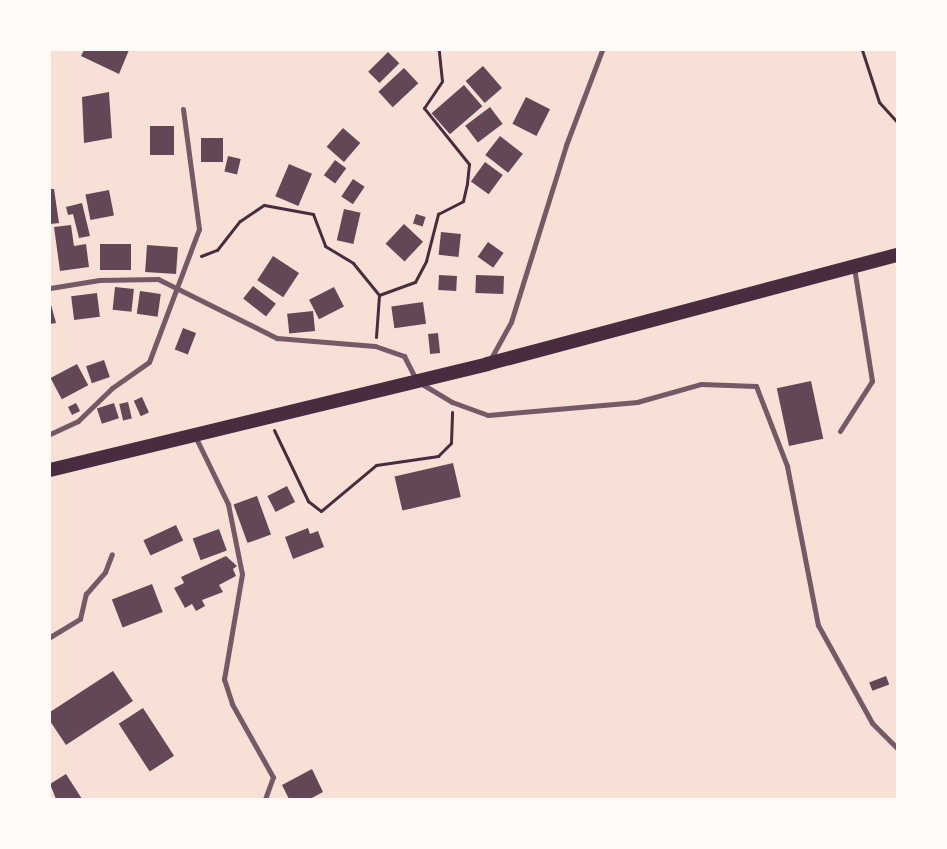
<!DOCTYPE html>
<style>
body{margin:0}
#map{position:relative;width:947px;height:849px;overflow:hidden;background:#f7e1d7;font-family:"Noto Sans",sans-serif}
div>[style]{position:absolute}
.building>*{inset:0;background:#644757;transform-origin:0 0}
.path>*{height:3px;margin:-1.5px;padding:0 1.5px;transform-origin:1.5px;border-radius:1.5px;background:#4a2c40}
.minor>*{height:5px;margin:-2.5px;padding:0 2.5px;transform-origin:2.5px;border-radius:2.5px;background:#755966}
.trunk>*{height:14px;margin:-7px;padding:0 7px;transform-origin:7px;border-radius:7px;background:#4a2c40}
span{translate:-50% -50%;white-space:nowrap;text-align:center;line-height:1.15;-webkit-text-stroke:5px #fffaf5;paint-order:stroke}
.frame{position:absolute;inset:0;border:51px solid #fffaf5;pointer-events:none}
</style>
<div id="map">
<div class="building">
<i style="clip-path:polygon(84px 50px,129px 50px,119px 74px,81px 56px)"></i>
<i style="left:388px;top:52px;width:16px;height:28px;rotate:45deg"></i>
<i style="left:483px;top:66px;width:29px;height:23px;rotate:49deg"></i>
<i style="left:404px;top:68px;width:21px;height:35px;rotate:47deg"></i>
<i style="left:464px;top:85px;width:28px;height:43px;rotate:49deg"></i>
<i style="clip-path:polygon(109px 92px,112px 138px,84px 143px,82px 97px)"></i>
<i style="left:526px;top:97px;width:27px;height:30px;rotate:27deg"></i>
<i style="left:490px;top:107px;width:21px;height:31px;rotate:53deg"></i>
<i style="left:150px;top:126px;width:24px;height:29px"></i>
<i style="left:343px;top:128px;width:23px;height:25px;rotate:41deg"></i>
<i style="left:500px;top:136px;width:29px;height:24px;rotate:38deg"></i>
<i style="left:201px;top:138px;width:22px;height:24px"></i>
<i style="left:228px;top:156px;width:13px;height:16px;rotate:13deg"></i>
<i style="left:335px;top:160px;width:14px;height:19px;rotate:36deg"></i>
<i style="left:485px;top:162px;width:22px;height:24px;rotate:36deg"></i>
<i style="left:289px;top:164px;width:25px;height:35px;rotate:23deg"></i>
<i style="left:353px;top:179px;width:14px;height:21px;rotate:34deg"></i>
<i style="clip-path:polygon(50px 189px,54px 189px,59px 223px,50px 224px)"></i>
<i style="left:109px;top:190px;width:26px;height:24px;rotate:79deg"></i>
<i style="clip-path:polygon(82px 203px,90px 236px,79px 238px,73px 214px,68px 215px,66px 207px)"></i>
<i style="left:344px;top:209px;width:17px;height:32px;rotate:13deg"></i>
<i style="left:416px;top:214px;width:10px;height:10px;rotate:17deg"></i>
<i style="left:404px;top:224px;width:26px;height:27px;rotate:43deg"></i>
<i style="clip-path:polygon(71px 225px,74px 246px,86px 244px,89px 267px,60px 271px,54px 227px)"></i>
<i style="left:441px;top:232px;width:20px;height:23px;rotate:6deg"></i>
<i style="left:488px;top:242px;width:19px;height:18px;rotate:35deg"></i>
<i style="left:100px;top:244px;width:31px;height:26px"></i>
<i style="left:147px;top:245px;width:31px;height:27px;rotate:4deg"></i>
<i style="left:273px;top:256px;width:31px;height:29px;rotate:33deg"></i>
<i style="left:439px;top:275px;width:18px;height:15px;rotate:3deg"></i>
<i style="left:476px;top:275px;width:28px;height:18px;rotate:2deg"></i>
<i style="left:253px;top:286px;width:29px;height:16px;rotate:38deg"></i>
<i style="left:115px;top:287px;width:19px;height:23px;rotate:6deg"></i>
<i style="left:334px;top:287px;width:22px;height:28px;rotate:63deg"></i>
<i style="left:140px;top:291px;width:21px;height:23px;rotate:8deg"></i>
<i style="left:97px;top:293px;width:24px;height:26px;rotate:83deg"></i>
<i style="clip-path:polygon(50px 301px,56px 323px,50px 324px)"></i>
<i style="left:423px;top:302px;width:22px;height:32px;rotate:82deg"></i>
<i style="left:313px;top:311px;width:20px;height:26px;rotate:84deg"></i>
<i style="left:183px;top:328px;width:14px;height:23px;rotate:21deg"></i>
<i style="left:438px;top:333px;width:20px;height:10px;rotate:84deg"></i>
<i style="left:104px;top:360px;width:18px;height:19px;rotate:71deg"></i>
<i style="left:77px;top:364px;width:24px;height:30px;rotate:62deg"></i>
<i style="left:811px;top:381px;width:59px;height:35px;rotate:78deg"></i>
<i style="left:142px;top:397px;width:17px;height:9px;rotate:66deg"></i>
<i style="left:128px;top:402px;width:17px;height:9px;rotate:77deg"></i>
<i style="left:76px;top:403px;width:9px;height:9px;rotate:63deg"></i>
<i style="left:114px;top:403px;width:16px;height:18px;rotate:72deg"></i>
<i style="left:453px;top:463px;width:35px;height:60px;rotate:77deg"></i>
<i style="left:287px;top:486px;width:18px;height:22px;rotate:63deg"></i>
<i style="left:257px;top:496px;width:41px;height:25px;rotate:70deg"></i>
<i style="left:176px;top:525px;width:17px;height:36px;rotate:65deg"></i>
<i style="clip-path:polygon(308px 528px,310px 534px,318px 531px,324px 547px,293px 559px,285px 537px)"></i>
<i style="left:219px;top:529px;width:23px;height:28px;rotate:70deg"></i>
<i style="clip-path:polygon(226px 556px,237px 566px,233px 569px,236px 576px,219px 585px,223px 592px,202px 600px,205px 606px,196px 611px,192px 604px,185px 608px,174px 588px,184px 583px,181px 577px)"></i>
<i style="left:152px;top:584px;width:30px;height:43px;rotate:69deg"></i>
<i style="clip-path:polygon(113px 671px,133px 701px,66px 745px,50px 721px,50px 712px)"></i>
<i style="left:886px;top:676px;width:9px;height:18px;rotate:69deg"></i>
<i style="left:143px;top:708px;width:57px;height:29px;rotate:57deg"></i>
<i style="clip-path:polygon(312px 769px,323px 792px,310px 799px,289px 799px,282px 785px)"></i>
<i style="clip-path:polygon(66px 774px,82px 799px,56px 799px,50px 784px)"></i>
</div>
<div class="path">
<i style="left:862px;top:50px;width:55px;rotate:71.9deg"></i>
<i style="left:879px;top:102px;width:27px;rotate:48deg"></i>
<i style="left:201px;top:256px;width:17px;rotate:-21deg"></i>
<i style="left:217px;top:250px;width:37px;rotate:-52deg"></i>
<i style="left:240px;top:221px;width:29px;rotate:-34deg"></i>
<i style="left:264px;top:205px;width:50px;rotate:10.4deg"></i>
<i style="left:313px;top:214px;width:34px;rotate:69deg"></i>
<i style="left:325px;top:246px;width:33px;rotate:31deg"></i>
<i style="left:353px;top:263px;width:41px;rotate:50.9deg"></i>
<i style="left:376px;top:337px;width:42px;rotate:-85.9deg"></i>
<i style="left:379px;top:295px;width:38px;rotate:-20deg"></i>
<i style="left:415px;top:282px;width:24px;rotate:-62deg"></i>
<i style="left:426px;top:261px;width:49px;rotate:-75.7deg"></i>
<i style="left:438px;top:214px;width:28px;rotate:-27deg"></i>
<i style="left:463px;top:201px;width:18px;rotate:-77deg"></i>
<i style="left:467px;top:183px;width:19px;rotate:-84deg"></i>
<i style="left:469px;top:164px;width:72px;rotate:-128.8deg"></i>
<i style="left:424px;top:108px;width:32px;rotate:-56deg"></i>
<i style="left:442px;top:81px;width:31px;rotate:-96deg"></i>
<i style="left:274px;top:430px;width:79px;rotate:64.4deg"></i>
<i style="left:308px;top:501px;width:16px;rotate:38deg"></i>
<i style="left:321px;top:511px;width:72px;rotate:-39.9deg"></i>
<i style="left:376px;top:465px;width:63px;rotate:-8.3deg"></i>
<i style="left:438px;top:456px;width:18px;rotate:-45deg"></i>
<i style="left:451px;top:443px;width:31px;rotate:-88deg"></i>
</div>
<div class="minor">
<i style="left:50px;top:288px;width:50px;rotate:-9.3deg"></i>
<i style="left:99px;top:280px;width:59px;rotate:-1deg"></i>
<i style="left:158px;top:279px;width:133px;rotate:26.4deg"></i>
<i style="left:277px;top:338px;width:98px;rotate:4.7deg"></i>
<i style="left:375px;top:346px;width:31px;rotate:19deg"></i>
<i style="left:404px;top:356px;width:28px;rotate:63deg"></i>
<i style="left:417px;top:381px;width:41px;rotate:31deg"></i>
<i style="left:452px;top:402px;width:38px;rotate:20deg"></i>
<i style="left:488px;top:415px;width:150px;rotate:-5deg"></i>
<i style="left:637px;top:402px;width:66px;rotate:-15.7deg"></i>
<i style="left:701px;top:384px;width:55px;rotate:2.1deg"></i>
<i style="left:756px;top:386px;width:86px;rotate:68.8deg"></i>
<i style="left:787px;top:466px;width:162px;rotate:79deg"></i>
<i style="left:818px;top:625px;width:112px;rotate:61.1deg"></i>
<i style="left:872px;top:723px;width:35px;rotate:45deg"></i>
<i style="left:490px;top:360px;width:43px;rotate:-61.1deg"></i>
<i style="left:511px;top:322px;width:185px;rotate:-72.7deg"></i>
<i style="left:566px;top:145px;width:102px;rotate:-69.2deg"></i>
<i style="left:840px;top:431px;width:59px;rotate:-57.4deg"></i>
<i style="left:872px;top:381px;width:115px;rotate:-99deg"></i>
<i style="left:50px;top:434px;width:31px;rotate:-25deg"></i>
<i style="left:78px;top:421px;width:47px;rotate:-44.1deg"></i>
<i style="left:112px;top:388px;width:45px;rotate:-35.1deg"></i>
<i style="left:149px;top:362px;width:142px;rotate:-69.4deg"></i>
<i style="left:199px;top:229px;width:121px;rotate:-97.6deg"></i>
<i style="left:195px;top:436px;width:76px;rotate:64.1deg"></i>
<i style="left:228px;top:504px;width:71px;rotate:78.7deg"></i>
<i style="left:242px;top:574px;width:107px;rotate:99.7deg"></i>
<i style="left:224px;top:679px;width:26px;rotate:72deg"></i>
<i style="left:232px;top:704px;width:84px;rotate:60.7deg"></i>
<i style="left:273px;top:777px;width:23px;rotate:110deg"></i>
<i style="left:50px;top:637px;width:35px;rotate:-31deg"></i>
<i style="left:80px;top:619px;width:26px;rotate:-77deg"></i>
<i style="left:86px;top:594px;width:29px;rotate:-49deg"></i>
<i style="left:105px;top:572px;width:19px;rotate:-69deg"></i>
</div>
<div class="trunk">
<i style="left:50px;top:470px;width:450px;rotate:-13.6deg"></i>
<i style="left:487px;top:364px;width:424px;rotate:-14.9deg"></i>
</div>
<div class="frame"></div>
</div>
